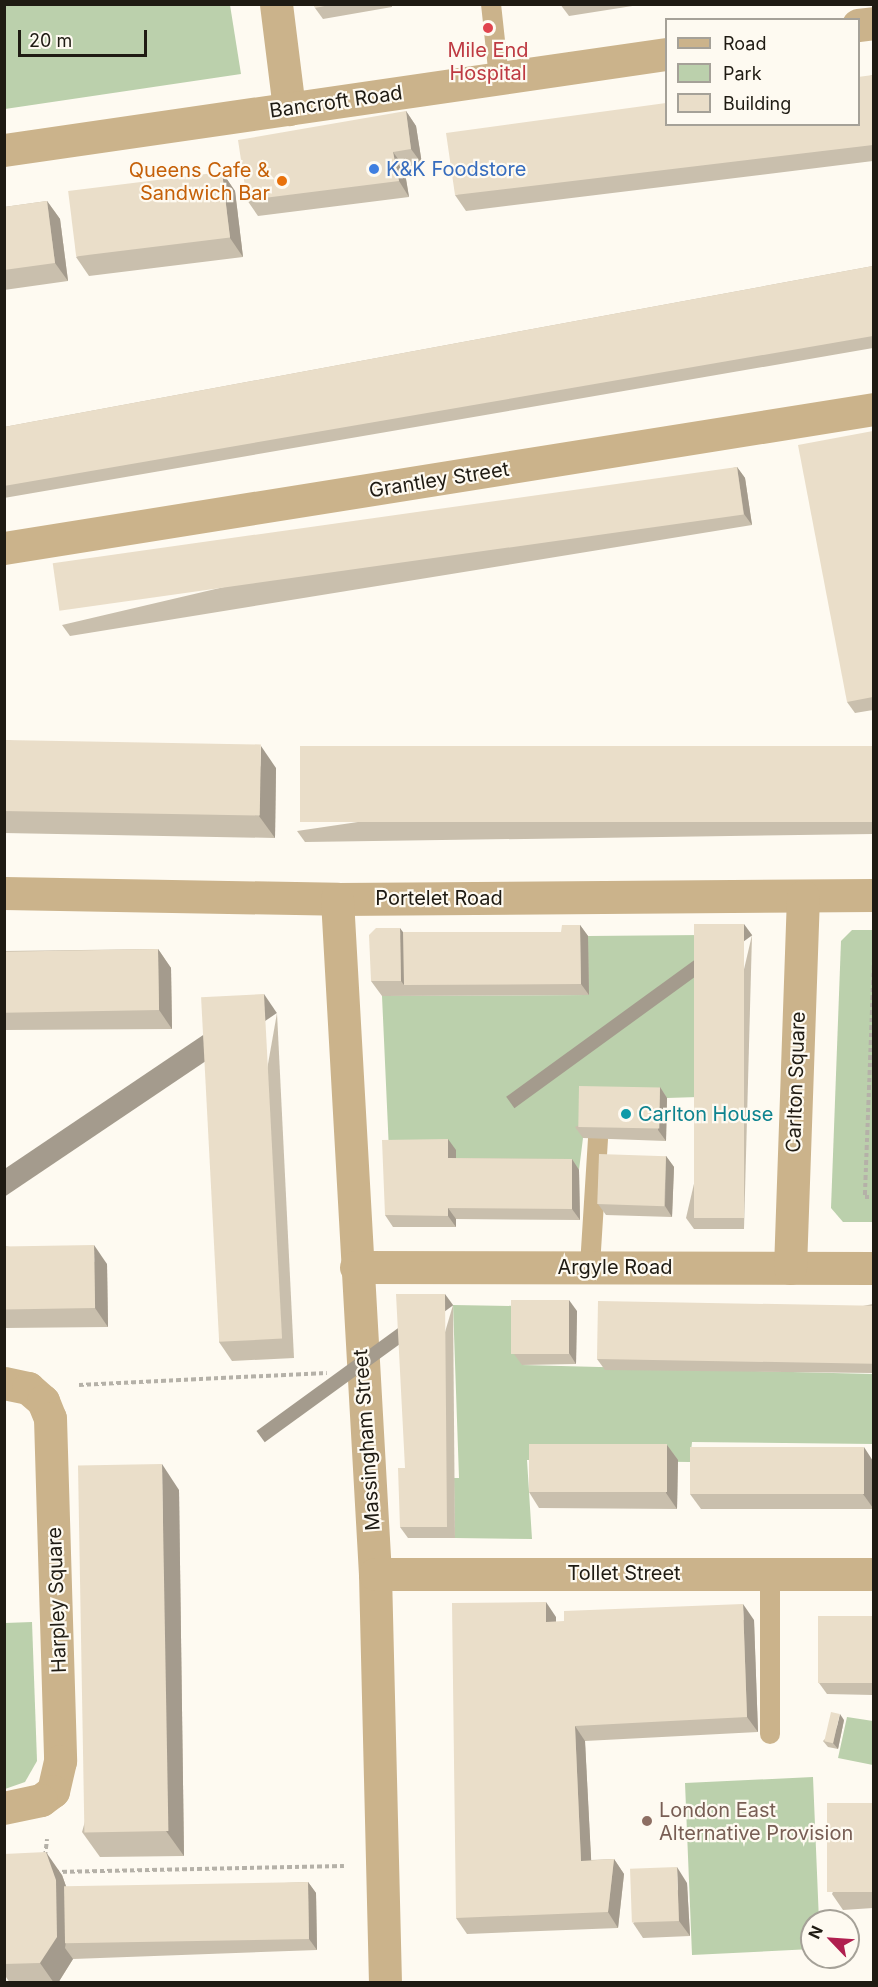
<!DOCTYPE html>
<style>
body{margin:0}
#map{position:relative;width:878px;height:1987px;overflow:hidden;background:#fefaf1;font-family:Inter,sans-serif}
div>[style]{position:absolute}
.green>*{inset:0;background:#bbd0ac}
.path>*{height:4px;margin-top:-2px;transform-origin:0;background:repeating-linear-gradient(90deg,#b5b1a8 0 4.5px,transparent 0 7.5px)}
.lane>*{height:20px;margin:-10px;padding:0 10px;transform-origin:10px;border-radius:10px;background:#cbb38b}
.street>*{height:33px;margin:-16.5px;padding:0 16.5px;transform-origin:16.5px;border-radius:16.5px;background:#cbb38b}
.wall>*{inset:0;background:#c9bfad}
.shaded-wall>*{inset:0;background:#a49b8d;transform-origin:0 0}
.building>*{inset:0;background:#eadec9;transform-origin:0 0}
.dots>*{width:16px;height:16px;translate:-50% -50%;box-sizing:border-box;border:3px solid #fefaf1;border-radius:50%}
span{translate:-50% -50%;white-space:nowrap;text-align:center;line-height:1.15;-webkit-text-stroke:4.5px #fefaf1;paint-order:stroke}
.health-label{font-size:20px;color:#be3a42}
.street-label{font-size:20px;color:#1f1b13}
.shop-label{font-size:20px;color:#366cbe}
.left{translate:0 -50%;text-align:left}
.food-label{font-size:20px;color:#c56008}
.right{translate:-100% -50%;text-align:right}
.culture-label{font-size:20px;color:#0d838f}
.education-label{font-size:20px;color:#785e54}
.frame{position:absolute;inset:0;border:6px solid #1f1b13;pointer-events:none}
.legend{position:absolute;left:665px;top:18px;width:195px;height:108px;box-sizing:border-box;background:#fefaf1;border:2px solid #a5a198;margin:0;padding:8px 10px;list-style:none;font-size:18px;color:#1f1b13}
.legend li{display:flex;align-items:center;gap:12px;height:30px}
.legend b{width:30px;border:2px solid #a5a198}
.north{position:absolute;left:800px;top:1909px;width:60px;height:60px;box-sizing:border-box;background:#fefaf1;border:2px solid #a5a198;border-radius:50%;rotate:295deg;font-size:16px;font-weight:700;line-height:24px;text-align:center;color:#1f1b13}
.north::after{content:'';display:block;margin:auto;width:21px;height:27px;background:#b01f4f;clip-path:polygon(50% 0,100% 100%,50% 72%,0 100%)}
.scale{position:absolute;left:18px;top:30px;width:129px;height:27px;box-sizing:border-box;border:3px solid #1f1b13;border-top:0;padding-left:8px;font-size:18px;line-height:21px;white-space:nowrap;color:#1f1b13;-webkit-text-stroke:4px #fefaf1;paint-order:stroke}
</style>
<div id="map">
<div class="green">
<i style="clip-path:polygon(4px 5px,230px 5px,241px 74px,5px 109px)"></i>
<i style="clip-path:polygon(852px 930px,873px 930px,873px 1222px,843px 1222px,831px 1208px,841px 941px)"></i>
<i style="clip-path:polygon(702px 935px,698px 1097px,667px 1098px,583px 1138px,579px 1170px,456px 1169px,389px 1151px,382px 996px,588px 995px,588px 936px)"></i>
<i style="clip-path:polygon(453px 1305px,518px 1306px,522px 1365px,873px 1374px,873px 1444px,692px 1442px,690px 1462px,527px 1460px,532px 1539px,455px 1538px,454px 1478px,459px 1478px)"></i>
<i style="clip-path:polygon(32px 1622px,37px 1761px,25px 1782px,5px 1789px,5px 1623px)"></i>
<i style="clip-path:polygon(847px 1717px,873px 1721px,873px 1765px,838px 1758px)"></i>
<i style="clip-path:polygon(813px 1777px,819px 1921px,812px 1921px,812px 1949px,692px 1955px,685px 1783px)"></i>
</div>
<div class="path">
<i style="left:874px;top:958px;width:239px;rotate:92.2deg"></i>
<i style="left:865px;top:1197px;width:9px"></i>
<i style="left:79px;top:1385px;width:248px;rotate:-2.8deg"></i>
<i style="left:45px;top:1856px;width:17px;rotate:-83deg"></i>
<i style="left:55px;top:1872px;width:289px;rotate:-1.2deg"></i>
</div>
<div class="lane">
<i style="left:491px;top:4px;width:74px;rotate:83.8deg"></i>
<i style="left:590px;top:1266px;width:127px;rotate:-86.4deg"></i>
<i style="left:770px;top:1572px;width:162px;rotate:90deg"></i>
</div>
<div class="street">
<i style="left:276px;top:4px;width:106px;rotate:82.9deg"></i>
<i style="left:858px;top:25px;width:16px;rotate:-7deg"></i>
<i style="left:4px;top:150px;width:669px;rotate:-8.25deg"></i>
<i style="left:4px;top:548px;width:881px;rotate:-9.08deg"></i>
<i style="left:4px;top:893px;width:333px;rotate:1deg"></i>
<i style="left:337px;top:899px;width:537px;rotate:-0.43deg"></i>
<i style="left:337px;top:899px;width:676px;rotate:86.78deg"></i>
<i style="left:375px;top:1574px;width:408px;rotate:88.6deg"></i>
<i style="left:356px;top:1267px;width:518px;rotate:0.11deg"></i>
<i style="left:790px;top:1268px;width:372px;rotate:-88deg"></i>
<i style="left:4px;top:1383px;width:25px;rotate:12deg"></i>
<i style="left:28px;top:1388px;width:20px;rotate:41deg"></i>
<i style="left:43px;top:1401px;width:18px;rotate:68deg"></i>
<i style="left:50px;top:1418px;width:343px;rotate:88.3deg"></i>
<i style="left:60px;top:1761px;width:31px;rotate:103deg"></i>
<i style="left:53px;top:1791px;width:15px;rotate:143deg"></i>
<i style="left:41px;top:1800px;width:38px;rotate:168deg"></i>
<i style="left:375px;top:1574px;width:499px"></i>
</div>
<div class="wall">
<i style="clip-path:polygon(314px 4px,392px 4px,392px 7px,323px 19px,315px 8px)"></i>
<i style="clip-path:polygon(560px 4px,645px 4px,569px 16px)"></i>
<i style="clip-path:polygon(873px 75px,873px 161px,466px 211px,455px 195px)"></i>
<i style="clip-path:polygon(406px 111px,416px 126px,422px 164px,404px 167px,409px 197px,258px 216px,247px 200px)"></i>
<i style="clip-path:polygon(222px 172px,235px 191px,243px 257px,89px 276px,76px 257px)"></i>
<i style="clip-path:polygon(47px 201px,60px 219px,68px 281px,4px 290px,4px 207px)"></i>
<i style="clip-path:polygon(873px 266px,873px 348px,4px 498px,4px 427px)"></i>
<i style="clip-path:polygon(873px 431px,873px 710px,855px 713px,847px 702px)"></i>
<i style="clip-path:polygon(737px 467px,745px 478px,752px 525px,70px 636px,62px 625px)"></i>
<i style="clip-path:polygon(4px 740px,276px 768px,275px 838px,4px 833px)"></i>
<i style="clip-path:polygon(873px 746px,873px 834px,305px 842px,297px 831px)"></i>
<i style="clip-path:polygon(580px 925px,588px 936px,589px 995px,382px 996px,371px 981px,403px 932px,561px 932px)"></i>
<i style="clip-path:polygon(752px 935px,744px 1229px,694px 1229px,686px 1218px)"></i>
<i style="clip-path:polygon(158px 949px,171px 968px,172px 1029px,4px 1030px,4px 951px)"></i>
<i style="clip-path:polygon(277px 1013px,294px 1358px,232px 1361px,219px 1342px)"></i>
<i style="clip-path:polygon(660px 1087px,667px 1098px,666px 1141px,583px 1138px,575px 1127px)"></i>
<i style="clip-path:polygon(456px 1150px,456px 1158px,572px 1159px,579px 1170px,580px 1220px,456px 1219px,456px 1227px,393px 1227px,385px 1215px)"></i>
<i style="clip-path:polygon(666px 1156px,674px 1167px,672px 1217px,606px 1215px,598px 1204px)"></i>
<i style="clip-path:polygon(4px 1246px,107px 1264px,108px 1327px,4px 1328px)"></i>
<i style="clip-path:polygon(873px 1304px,873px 1373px,605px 1370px,597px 1359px)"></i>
<i style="clip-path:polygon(453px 1305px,455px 1538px,408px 1538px,400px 1527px,405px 1468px)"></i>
<i style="clip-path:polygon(577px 1311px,576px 1364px,522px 1365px,514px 1354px)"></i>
<i style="clip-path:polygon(667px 1445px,678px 1460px,677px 1509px,539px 1508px,529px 1492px)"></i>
<i style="clip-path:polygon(873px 1461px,873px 1509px,701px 1509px,690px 1494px)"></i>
<i style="clip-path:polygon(179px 1490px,184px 1856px,100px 1857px,82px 1832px)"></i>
<i style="clip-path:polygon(873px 1616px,873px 1695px,827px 1694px,819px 1683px)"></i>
<i style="clip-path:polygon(556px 1617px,556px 1622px,754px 1620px,758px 1732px,585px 1741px,591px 1860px,614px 1859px,624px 1874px,618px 1928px,467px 1934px,456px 1918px)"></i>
<i style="clip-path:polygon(844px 1720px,838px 1749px,828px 1747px,823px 1741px)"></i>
<i style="clip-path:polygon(873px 1803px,873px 1908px,843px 1910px,832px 1894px)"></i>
<i style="clip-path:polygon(4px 1854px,62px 1875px,68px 1892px,308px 1882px,316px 1893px,317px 1950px,73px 1959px,58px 1983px,10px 1983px,4px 1974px)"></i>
<i style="clip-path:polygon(687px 1883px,690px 1936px,643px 1938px,633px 1923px)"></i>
</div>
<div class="shaded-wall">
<i style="clip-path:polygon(406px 111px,416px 126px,422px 164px,411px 149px)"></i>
<i style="clip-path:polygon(393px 152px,404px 167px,409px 197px,399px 181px)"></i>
<i style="clip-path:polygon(222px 172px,235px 191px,243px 257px,230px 238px)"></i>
<i style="clip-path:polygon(47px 201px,60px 219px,68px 281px,55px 263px)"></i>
<i style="clip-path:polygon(737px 467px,745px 478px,752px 525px,744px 514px)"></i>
<i style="clip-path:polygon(261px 746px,276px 768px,275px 838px,259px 816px)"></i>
<i style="left:744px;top:924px;width:14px;height:294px;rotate:54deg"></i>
<i style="clip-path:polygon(580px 925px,588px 936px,589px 995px,581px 984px)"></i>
<i style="clip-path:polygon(400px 928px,411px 943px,404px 985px,401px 981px)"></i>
<i style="clip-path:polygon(158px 949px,171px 968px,172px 1029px,159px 1010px)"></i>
<i style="left:264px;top:994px;width:23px;height:345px;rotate:56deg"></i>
<i style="clip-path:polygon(660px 1087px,667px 1098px,666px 1141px,658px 1130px)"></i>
<i style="clip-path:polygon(448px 1139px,456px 1150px,456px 1169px,448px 1158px)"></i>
<i style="clip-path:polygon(666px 1156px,674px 1167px,672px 1217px,665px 1206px)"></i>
<i style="clip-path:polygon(572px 1159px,579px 1170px,580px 1220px,572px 1209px)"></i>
<i style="clip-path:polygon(448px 1208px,456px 1219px,456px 1227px,448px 1216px)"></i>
<i style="clip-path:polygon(94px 1245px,107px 1264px,108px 1327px,95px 1308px)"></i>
<i style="left:445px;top:1294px;width:14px;height:233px;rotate:54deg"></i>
<i style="clip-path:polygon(569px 1300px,577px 1311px,576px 1364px,569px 1353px)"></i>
<i style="clip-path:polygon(667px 1445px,678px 1460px,677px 1509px,666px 1493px)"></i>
<i style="clip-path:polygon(864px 1447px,873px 1461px,873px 1508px,863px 1494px)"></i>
<i style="clip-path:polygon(162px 1464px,179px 1490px,184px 1856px,166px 1831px)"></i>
<i style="clip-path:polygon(546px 1602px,556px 1617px,556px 1637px,546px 1622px)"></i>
<i style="clip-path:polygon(743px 1604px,754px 1620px,758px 1732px,747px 1717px)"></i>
<i style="clip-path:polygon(840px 1714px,844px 1720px,838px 1749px,833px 1743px)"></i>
<i style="clip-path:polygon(575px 1726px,585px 1741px,592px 1876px,581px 1861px)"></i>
<i style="clip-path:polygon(46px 1852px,62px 1875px,72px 1903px,65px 1948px,73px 1959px,58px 1983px,54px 1983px,40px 1963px)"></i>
<i style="clip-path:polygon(614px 1859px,624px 1874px,618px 1928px,608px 1912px)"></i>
<i style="clip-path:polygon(677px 1867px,687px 1883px,690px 1936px,679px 1921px)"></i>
<i style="clip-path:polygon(308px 1882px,316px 1893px,317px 1950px,309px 1939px)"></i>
</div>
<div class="building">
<i style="clip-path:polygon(314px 4px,334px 4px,315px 8px)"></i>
<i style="clip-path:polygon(873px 75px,873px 145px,455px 195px,446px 133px,666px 103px,666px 124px,858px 124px,858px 77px)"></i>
<i style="clip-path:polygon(406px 111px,411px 149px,393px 152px,399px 181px,247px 200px,238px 140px)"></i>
<i style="left:222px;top:172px;width:66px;height:155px;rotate:83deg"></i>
<i style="clip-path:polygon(47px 201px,55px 263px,4px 270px,4px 207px)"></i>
<i style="clip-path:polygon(873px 266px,873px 336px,4px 486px,4px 427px)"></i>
<i style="clip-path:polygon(873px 431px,873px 697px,847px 702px,798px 445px)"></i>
<i style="left:737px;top:467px;width:48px;height:691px;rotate:82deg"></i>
<i style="left:4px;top:740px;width:257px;height:71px;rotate:1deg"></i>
<i style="left:873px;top:746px;width:76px;height:573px;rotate:90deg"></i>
<i style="left:694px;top:924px;width:50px;height:294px"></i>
<i style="clip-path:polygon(562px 925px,580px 925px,581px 984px,404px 985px,403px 932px,561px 932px)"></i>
<i style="clip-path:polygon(376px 928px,400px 928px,401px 981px,371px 981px,369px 935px)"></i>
<i style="left:158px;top:949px;width:61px;height:154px;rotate:89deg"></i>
<i style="left:264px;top:994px;width:345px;height:63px;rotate:87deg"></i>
<i style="left:579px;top:1086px;width:81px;height:41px;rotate:1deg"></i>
<i style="clip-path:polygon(448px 1139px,448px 1158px,572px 1159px,572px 1209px,448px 1208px,448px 1216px,385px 1215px,382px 1140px)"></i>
<i style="left:599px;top:1154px;width:67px;height:50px;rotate:2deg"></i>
<i style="left:94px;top:1245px;width:63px;height:90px;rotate:89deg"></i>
<i style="clip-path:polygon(396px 1294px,445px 1294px,447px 1527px,400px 1527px,398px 1468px,405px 1468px)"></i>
<i style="left:511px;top:1300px;width:58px;height:54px"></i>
<i style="left:598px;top:1301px;width:275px;height:58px;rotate:1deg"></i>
<i style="left:529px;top:1444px;width:138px;height:48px"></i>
<i style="left:690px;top:1447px;width:174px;height:47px"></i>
<i style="left:162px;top:1464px;width:367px;height:84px;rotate:89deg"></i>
<i style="clip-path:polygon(546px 1602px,546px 1622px,564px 1621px,564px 1611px,743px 1604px,747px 1717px,575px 1726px,581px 1861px,614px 1859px,608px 1912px,456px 1918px,452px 1603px)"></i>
<i style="left:818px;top:1616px;width:55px;height:67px"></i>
<i style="left:831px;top:1712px;width:9px;height:30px;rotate:13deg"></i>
<i style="left:873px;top:1803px;width:89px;height:46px;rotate:90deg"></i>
<i style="clip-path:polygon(46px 1852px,56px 1880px,57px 1937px,40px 1963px,4px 1964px,4px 1854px)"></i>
<i style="left:677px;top:1867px;width:54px;height:47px;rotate:88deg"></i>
<i style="left:308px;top:1882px;width:57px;height:244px;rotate:89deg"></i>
</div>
<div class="dots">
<i style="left:488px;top:28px;background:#e0444e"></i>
<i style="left:374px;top:169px;background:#3f7fe0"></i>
<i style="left:282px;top:181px;background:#e8710a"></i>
<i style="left:626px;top:1114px;background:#0f9aa8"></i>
<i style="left:647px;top:1821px;background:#8d6e63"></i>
</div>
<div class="health-label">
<span style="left:488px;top:62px">Mile End<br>Hospital</span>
</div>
<div class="street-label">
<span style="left:336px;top:102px;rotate:-8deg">Bancroft Road</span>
<span style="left:439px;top:480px;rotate:-9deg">Grantley Street</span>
<span style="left:439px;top:898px">Portelet Road</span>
<span style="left:796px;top:1082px;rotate:-88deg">Carlton Square</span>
<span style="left:615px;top:1267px">Argyle Road</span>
<span style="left:367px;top:1440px;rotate:-94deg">Massingham Street</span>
<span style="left:624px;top:1573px">Tollet Street</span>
<span style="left:57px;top:1600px;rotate:-92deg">Harpley Square</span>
</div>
<div class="shop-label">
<span class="left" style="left:386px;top:169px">K&amp;K Foodstore</span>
</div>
<div class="food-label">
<span class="right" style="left:270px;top:182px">Queens Cafe &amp;<br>Sandwich Bar</span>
</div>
<div class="culture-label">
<span class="left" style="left:638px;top:1114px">Carlton House</span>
</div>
<div class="education-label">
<span class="left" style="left:659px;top:1822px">London East<br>Alternative Provision</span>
</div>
<div class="frame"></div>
<ul class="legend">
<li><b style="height:8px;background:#cbb38b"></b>Road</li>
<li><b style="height:16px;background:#bbd0ac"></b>Park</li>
<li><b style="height:16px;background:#eadec9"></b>Building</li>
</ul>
<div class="north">N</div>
<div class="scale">20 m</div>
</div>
